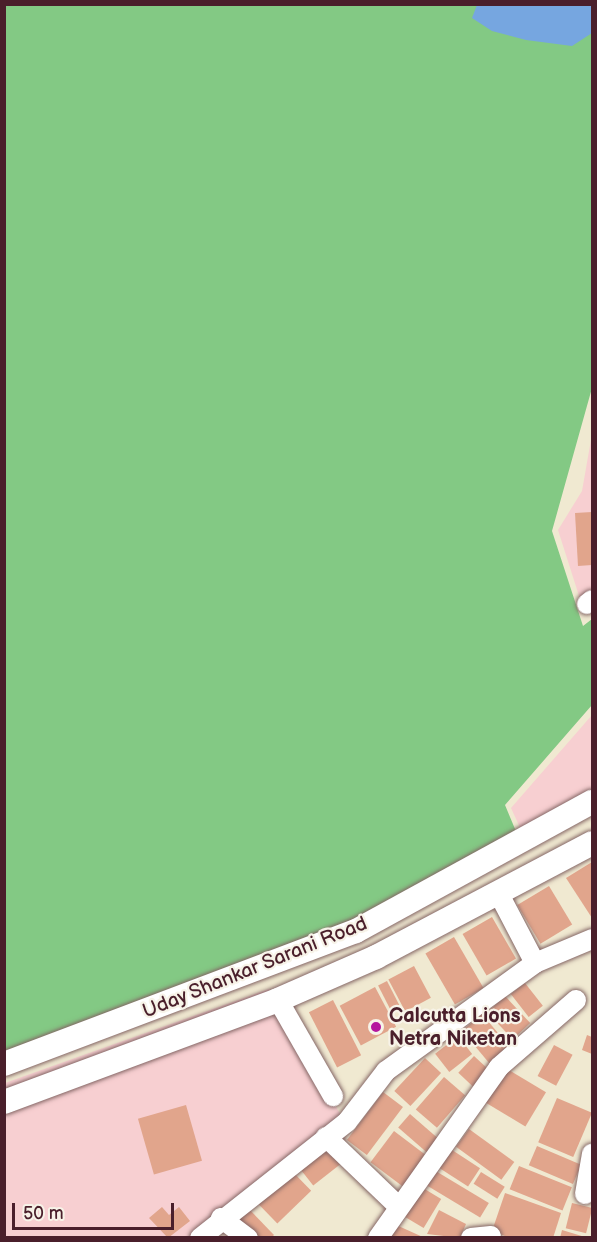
<!DOCTYPE html>
<style>
body{margin:0}
#map{position:relative;width:597px;height:1242px;overflow:hidden;background:#f0e9d1;font-family:"Balsamiq Sans",sans-serif}
div>[style]{position:absolute}
.built>*{inset:0;background:#f7cfd1}
.green>*{inset:0;background:#83c984}
.water>*{inset:0;background:#76a6e0}
.building>*{inset:0;background:#e1a58c;transform-origin:0 0}
.roads{filter:drop-shadow(0 0 2px #846665) drop-shadow(0 0 2px #846665)}
.minor>*{height:20px;margin:-10px;padding:0 10px;transform-origin:10px;border-radius:10px;background:#fff}
.tertiary>*{height:24px;margin:-12px;padding:0 12px;transform-origin:12px;border-radius:12px;background:#fff}
.dots>*{width:16px;height:16px;translate:-50% -50%;box-sizing:border-box;border:3px solid #f7f3e8;border-radius:50%}
span{translate:-50% -50%;white-space:nowrap;text-align:center;line-height:1.15;-webkit-text-stroke:4.5px #f7f3e8;paint-order:stroke}
.street-label{font-size:20px;color:#4a1f2b}
.poi-label{font-size:20px;color:#4a1f2b;font-weight:700}
.left{translate:0 -50%;text-align:left}
.frame{position:absolute;inset:0;border:6px solid #4a1f2b;pointer-events:none}
.scale{position:absolute;left:12px;top:1203px;width:162px;height:27px;box-sizing:border-box;border:3px solid #4a1f2b;border-top:0;padding-left:8px;font-size:18px;line-height:21px;white-space:nowrap;color:#4a1f2b;-webkit-text-stroke:4px #f7f3e8;paint-order:stroke}
</style>
<div id="map">
<div class="built">
<i style="clip-path:polygon(592px 434px,592px 589px,580px 599px,558px 530px,582px 491px)"></i>
<i style="clip-path:polygon(592px 715px,592px 815px,529px 847px,511px 808px)"></i>
<i style="clip-path:polygon(269px 989px,343px 1119px,192px 1237px,5px 1238px,5px 1083px)"></i>
</div>
<div class="green">
<i style="clip-path:polygon(5px 5px,592px 5px,592px 388px,552px 531px,583px 626px,592px 619px,592px 705px,505px 805px,523px 848px,5px 1067px)"></i>
</div>
<div class="water">
<i style="clip-path:polygon(477px 5px,592px 5px,592px 33px,572px 46px,526px 40px,492px 31px,472px 18px)"></i>
</div>
<div class="building">
<i style="clip-path:polygon(592px 512px,592px 565px,578px 566px,575px 513px)"></i>
<i style="clip-path:polygon(592px 862px,592px 918px,566px 878px)"></i>
<i style="left:549px;top:886px;width:45px;height:37px;rotate:59deg"></i>
<i style="left:492px;top:917px;width:48px;height:34px;rotate:60deg"></i>
<i style="left:454px;top:937px;width:59px;height:33px;rotate:60deg"></i>
<i style="left:414px;top:966px;width:36px;height:29px;rotate:62deg"></i>
<i style="left:387px;top:981px;width:27px;height:10px;rotate:63deg"></i>
<i style="left:525px;top:983px;width:29px;height:18px;rotate:52deg"></i>
<i style="left:375px;top:987px;width:45px;height:40px;rotate:62deg"></i>
<i style="left:505px;top:996px;width:37px;height:24px;rotate:47deg"></i>
<i style="left:333px;top:1000px;width:62px;height:27px;rotate:63deg"></i>
<i style="left:482px;top:1014px;width:45px;height:26px;rotate:50deg"></i>
<i style="clip-path:polygon(587px 1035px,592px 1037px,592px 1054px,582px 1050px)"></i>
<i style="left:458px;top:1036px;width:23px;height:29px;rotate:52deg"></i>
<i style="left:554px;top:1045px;width:21px;height:35px;rotate:28deg"></i>
<i style="left:474px;top:1056px;width:21px;height:23px;rotate:43deg"></i>
<i style="left:425px;top:1058px;width:22px;height:45px;rotate:43deg"></i>
<i style="left:504px;top:1067px;width:49px;height:40px;rotate:31deg"></i>
<i style="left:444px;top:1077px;width:28px;height:43px;rotate:41deg"></i>
<i style="left:383px;top:1092px;width:25px;height:60px;rotate:37deg"></i>
<i style="left:557px;top:1098px;width:38px;height:48px;rotate:23deg"></i>
<i style="left:186px;top:1105px;width:58px;height:50px;rotate:74deg"></i>
<i style="left:410px;top:1114px;width:40px;height:18px;rotate:41deg"></i>
<i style="left:469px;top:1129px;width:56px;height:22px;rotate:36deg"></i>
<i style="left:394px;top:1131px;width:43px;height:39px;rotate:37deg"></i>
<i style="left:329px;top:1144px;width:23px;height:38px;rotate:52deg"></i>
<i style="left:537px;top:1146px;width:48px;height:21px;rotate:23deg"></i>
<i style="left:449px;top:1148px;width:37px;height:22px;rotate:33deg"></i>
<i style="left:519px;top:1166px;width:57px;height:25px;rotate:22deg"></i>
<i style="left:291px;top:1170px;width:29px;height:47px;rotate:46deg"></i>
<i style="left:434px;top:1170px;width:64px;height:17px;rotate:31deg"></i>
<i style="left:481px;top:1172px;width:28px;height:14px;rotate:32deg"></i>
<i style="left:418px;top:1185px;width:27px;height:34px;rotate:31deg"></i>
<i style="clip-path:polygon(505px 1193px,561px 1213px,553px 1238px,510px 1238px,492px 1231px)"></i>
<i style="left:572px;top:1203px;width:21px;height:26px;rotate:14deg"></i>
<i style="clip-path:polygon(162px 1207px,169px 1215px,179px 1207px,190px 1221px,168px 1238px,149px 1218px)"></i>
<i style="clip-path:polygon(248px 1208px,274px 1235px,271px 1238px,252px 1238px,236px 1220px)"></i>
<i style="clip-path:polygon(439px 1210px,466px 1224px,460px 1238px,427px 1234px)"></i>
<i style="clip-path:polygon(394px 1224px,425px 1238px,388px 1238px)"></i>
<i style="clip-path:polygon(562px 1230px,585px 1237px,585px 1238px,560px 1238px)"></i>
</div>
<div class="roads">
<div class="minor">
<i style="left:587px;top:604px;width:6px;rotate:-39deg"></i>
<i style="left:535px;top:963px;width:62px;rotate:-22.8deg"></i>
<i style="left:278px;top:1000px;width:111px;rotate:60.2deg"></i>
<i style="left:326px;top:1137px;width:101px;rotate:43.8deg"></i>
<i style="left:585px;top:1194px;width:41px;rotate:-80.1deg"></i>
<i style="left:221px;top:1218px;width:34px;rotate:37deg"></i>
<i style="left:200px;top:1238px;width:187px;rotate:-38.3deg"></i>
<i style="left:347px;top:1122px;width:64px;rotate:-52.6deg"></i>
<i style="left:386px;top:1071px;width:184px;rotate:-35.9deg"></i>
<i style="left:535px;top:963px;width:78px;rotate:-117.6deg"></i>
<i style="left:378px;top:1238px;width:209px;rotate:-54.7deg"></i>
<i style="left:499px;top:1067px;width:102px;rotate:-41deg"></i>
<i style="left:471px;top:1238px;width:20px;rotate:-6deg"></i>
</div>
<div class="tertiary">
<i style="left:4px;top:1064px;width:376px;rotate:-20.7deg"></i>
<i style="left:356px;top:931px;width:269px;rotate:-28.7deg"></i>
<i style="left:4px;top:1102px;width:292px;rotate:-20.4deg"></i>
<i style="left:278px;top:1000px;width:107px;rotate:-23.7deg"></i>
<i style="left:376px;top:957px;width:244px;rotate:-27.8deg"></i>
</div>
</div>
<div class="dots">
<i style="left:376px;top:1027px;background:#b5179e"></i>
</div>
<div class="street-label">
<span style="left:255px;top:968px;rotate:-22deg">Uday Shankar Sarani Road</span>
</div>
<div class="poi-label">
<span class="left" style="left:389px;top:1028px">Calcutta Lions<br>Netra Niketan</span>
</div>
<div class="frame"></div>
<div class="scale">50 m</div>
</div>
